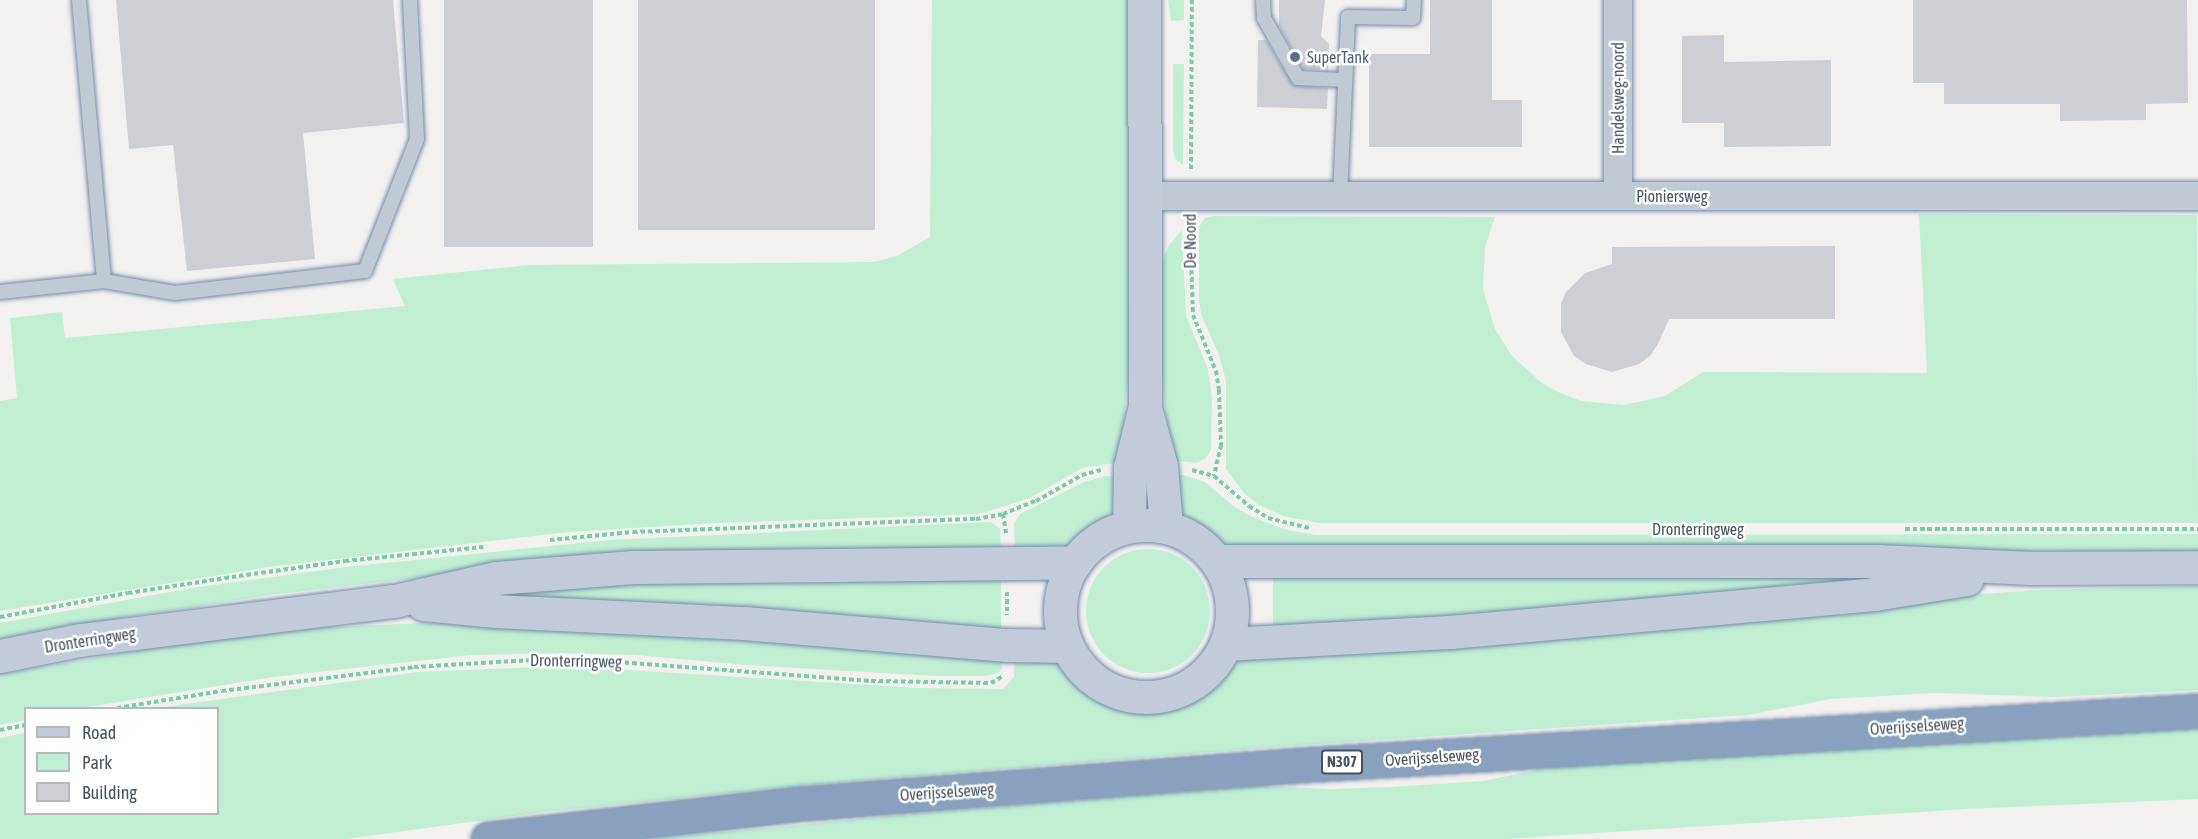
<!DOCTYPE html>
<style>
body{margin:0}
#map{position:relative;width:2198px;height:839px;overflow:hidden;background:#f3f0f0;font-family:"Asap Condensed",sans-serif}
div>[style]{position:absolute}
.green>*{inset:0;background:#c0efd4}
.round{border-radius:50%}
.building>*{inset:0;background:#cdcfd5;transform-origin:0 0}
.path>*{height:4px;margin-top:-2px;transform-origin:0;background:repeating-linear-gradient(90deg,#79cca6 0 4.5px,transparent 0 7.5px)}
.roads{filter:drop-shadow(0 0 2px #748caa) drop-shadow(0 0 2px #748caa)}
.lane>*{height:14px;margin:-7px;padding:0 7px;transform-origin:7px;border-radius:7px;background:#c1cad2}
.street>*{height:28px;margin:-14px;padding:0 14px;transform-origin:14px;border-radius:14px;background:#c1cad2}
.secondary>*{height:33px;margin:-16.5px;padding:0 16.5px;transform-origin:16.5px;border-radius:16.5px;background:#c2cbd7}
.secondary>.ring{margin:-16.5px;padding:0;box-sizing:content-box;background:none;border:33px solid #c2cbd7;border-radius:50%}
.highway>*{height:33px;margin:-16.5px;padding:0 16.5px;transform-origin:16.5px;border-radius:16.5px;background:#89a1be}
.dots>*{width:16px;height:16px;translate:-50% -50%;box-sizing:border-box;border:3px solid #fff;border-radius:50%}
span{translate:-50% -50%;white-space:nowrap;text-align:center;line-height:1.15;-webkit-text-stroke:5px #fff;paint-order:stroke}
.shield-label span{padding:2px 4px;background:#fff;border:2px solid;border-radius:4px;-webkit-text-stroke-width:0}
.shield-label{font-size:15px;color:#48535e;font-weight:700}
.service-label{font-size:16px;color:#4e5e75}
.left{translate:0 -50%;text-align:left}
.street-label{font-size:16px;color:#48535e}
.legend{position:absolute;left:24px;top:707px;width:195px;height:108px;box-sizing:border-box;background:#fff;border:2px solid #b6babf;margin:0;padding:8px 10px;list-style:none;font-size:18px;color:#48535e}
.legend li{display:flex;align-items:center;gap:12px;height:30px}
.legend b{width:30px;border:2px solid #b6babf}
</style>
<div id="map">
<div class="green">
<i style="clip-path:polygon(932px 0,1128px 0,1129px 365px,1120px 462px,1082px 468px,1030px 498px,979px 514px,717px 523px,568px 532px,268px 567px,0 611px,0 401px,17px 398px,10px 318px,62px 312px,65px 338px,405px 306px,393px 279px,529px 265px,874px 262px,897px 256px,930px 237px)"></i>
<i style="clip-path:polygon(1168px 0,1184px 0,1184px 20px,1171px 21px)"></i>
<i style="clip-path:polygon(1173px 64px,1184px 64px,1183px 165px,1175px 159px,1173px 150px)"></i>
<i style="clip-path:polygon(1919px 214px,2197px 215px,2198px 523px,1319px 523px,1283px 516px,1259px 505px,1244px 493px,1226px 469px,1226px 381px,1219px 355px,1201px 314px,1199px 298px,1199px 227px,1205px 218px,1214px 216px,1495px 217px,1485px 247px,1483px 289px,1495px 329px,1512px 356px,1543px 384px,1562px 394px,1582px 401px,1624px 405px,1665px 396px,1703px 372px,1927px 373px)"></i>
<i style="clip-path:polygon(1182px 230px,1186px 316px,1208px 369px,1212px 398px,1211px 450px,1206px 458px,1197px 463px,1170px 460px,1161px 361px,1162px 262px,1169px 245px)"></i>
<i style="clip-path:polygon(1184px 475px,1205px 482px,1233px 506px,1252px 517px,1287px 530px,1317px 535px,2198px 534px,2198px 551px,1804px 551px,1229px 547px,1198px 527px,1182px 511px,1176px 500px,1172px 476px)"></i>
<i style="clip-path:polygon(1106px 476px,1117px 477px,1116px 499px,1112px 510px,1100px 525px,1067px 546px,1015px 551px,1014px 524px,1020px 514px,1084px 482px)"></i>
<i style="clip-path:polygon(991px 522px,1000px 529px,1001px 552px,450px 574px,270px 595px,114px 619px,0 640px,0 623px,192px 588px,346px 567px,609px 540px)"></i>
<i class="round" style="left:1086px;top:549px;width:124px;height:124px"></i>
<i style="clip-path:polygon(1273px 571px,1882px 571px,1883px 581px,1273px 631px)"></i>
<i style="clip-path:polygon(1001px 572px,1001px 633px,492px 601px,491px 589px,592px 580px)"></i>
<i style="clip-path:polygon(2198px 586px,2198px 690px,2053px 697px,1935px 693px,1831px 699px,1748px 715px,1287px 746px,807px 785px,543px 812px,347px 839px,0 839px,0 738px,25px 733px,26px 814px,218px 814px,218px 708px,157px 708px,418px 672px,565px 666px,917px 688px,1003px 689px,1014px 677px,1015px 654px,1054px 660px,1094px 692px,1122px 706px,1161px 708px,1188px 701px,1202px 692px,1227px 670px,1244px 659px,1886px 601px,2039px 590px)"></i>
<i style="clip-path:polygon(450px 622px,1001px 654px,1002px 668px,998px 673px,986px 676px,935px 676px,746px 665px,636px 655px,564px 653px,471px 655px,273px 677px,82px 708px,26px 708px,25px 720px,0 725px,0 674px,197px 641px,329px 627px)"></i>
<i style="clip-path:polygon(2198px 729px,2198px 799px,1967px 809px,1505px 839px,652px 839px,911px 814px,1260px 786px,1331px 789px,1389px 787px,1483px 781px,1562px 765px)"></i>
</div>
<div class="building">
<i style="clip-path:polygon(116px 0,393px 0,404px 123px,303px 133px,315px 259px,187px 271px,173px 145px,129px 149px)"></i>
<i style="left:444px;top:0;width:149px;height:247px"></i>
<i style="left:638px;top:0;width:237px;height:230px"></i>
<i style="clip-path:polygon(1279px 0,1325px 0,1321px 36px,1329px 44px,1328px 70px,1303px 69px,1279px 26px)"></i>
<i style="clip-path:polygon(1430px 0,1492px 0,1492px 100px,1522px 100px,1522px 147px,1369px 147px,1369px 54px,1430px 54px)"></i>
<i style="clip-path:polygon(1913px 0,2187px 0,2188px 103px,2146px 104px,2146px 120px,2060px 121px,2060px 104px,1944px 104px,1944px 83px,1913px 83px)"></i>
<i style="clip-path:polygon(1724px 35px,1724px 62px,1831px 60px,1831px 146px,1724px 147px,1724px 123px,1682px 123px,1682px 36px)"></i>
<i style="clip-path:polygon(1258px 40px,1266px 40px,1293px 85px,1328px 88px,1327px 109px,1257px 107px)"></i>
<i style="clip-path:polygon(1835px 246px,1835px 319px,1669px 319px,1658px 344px,1650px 356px,1639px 364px,1612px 372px,1586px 364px,1574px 356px,1561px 332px,1561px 304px,1566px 292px,1585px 273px,1612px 264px,1612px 247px)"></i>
</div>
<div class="path">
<i style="left:1191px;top:169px;width:169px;rotate:-89.7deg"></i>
<i style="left:1190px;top:225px;width:90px;rotate:88.1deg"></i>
<i style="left:1193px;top:315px;width:61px;rotate:67.7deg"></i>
<i style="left:1216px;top:371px;width:19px;rotate:81deg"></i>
<i style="left:1219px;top:390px;width:55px;rotate:87.9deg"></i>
<i style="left:1221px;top:445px;width:32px;rotate:103deg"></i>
<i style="left:1192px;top:470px;width:23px;rotate:15deg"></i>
<i style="left:1214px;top:476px;width:46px;rotate:40.6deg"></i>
<i style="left:1249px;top:506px;width:22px;rotate:32deg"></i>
<i style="left:1268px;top:518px;width:42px;rotate:13.7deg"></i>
<i style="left:1003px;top:514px;width:20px;rotate:81deg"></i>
<i style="left:1905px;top:529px;width:293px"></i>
<i style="left:550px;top:540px;width:83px;rotate:-5.5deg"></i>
<i style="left:633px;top:532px;width:343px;rotate:-2.2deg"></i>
<i style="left:976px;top:519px;width:27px;rotate:-10deg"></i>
<i style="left:1003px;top:514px;width:35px;rotate:-22deg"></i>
<i style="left:1036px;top:501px;width:53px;rotate:-29.5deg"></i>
<i style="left:1082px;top:475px;width:20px;rotate:-15deg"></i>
<i style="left:1007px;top:592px;width:23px;rotate:90deg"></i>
<i style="left:0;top:617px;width:130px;rotate:-10.6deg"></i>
<i style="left:128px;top:593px;width:112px;rotate:-8.7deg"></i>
<i style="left:239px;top:576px;width:107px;rotate:-8.1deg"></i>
<i style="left:345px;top:561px;width:139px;rotate:-5.8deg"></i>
<i style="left:117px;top:708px;width:106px;rotate:-9.2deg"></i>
<i style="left:222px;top:691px;width:193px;rotate:-7.1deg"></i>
<i style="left:414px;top:667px;width:151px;rotate:-3.4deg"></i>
<i style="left:565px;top:658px;width:307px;rotate:4.3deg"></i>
<i style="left:871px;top:681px;width:120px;rotate:1deg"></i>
<i style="left:991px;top:683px;width:14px;rotate:-30deg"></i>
<i style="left:0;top:730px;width:26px;rotate:-11deg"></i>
</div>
<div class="roads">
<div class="lane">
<i style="left:79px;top:0;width:282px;rotate:84.9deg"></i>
<i style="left:1263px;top:0;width:18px;rotate:87deg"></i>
<i style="left:1264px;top:18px;width:69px;rotate:60.5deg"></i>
<i style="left:1298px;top:78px;width:47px;rotate:2.4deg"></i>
<i style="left:1340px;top:196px;width:179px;rotate:-87.4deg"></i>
<i style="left:1348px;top:17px;width:65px;rotate:0.9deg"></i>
<i style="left:1413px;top:18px;width:18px;rotate:-87deg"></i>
<i style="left:0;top:292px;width:105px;rotate:-6deg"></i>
<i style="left:104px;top:281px;width:72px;rotate:9.6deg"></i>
<i style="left:175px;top:293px;width:191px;rotate:-6.6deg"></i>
<i style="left:365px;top:271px;width:142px;rotate:-68.5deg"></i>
<i style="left:417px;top:139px;width:139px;rotate:-92.9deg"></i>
</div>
<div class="street">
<i style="left:1618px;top:0;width:196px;rotate:90deg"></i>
<i style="left:1145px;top:196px;width:1053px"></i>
</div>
<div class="secondary">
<i style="left:1145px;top:408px;width:60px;rotate:74.6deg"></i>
<i style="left:1161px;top:466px;width:60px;rotate:85.2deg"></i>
<i class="ring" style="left:1060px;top:525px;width:139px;height:139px"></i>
<i style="left:1129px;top:526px;width:59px;rotate:-89deg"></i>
<i style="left:1130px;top:467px;width:63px;rotate:-76.2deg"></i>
<i style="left:1145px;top:406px;width:406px;rotate:-90.1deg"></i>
<i style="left:1217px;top:561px;width:662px"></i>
<i style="left:1879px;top:561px;width:152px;rotate:2.6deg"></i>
<i style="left:2031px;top:568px;width:167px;rotate:-0.3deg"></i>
<i style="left:423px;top:604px;width:73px;rotate:5.5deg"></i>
<i style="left:496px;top:611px;width:248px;rotate:2.8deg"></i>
<i style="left:744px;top:623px;width:264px;rotate:4.8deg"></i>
<i style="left:1007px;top:645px;width:59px;rotate:1deg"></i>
<i style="left:1227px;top:644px;width:223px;rotate:-3.1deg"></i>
<i style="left:1450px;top:632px;width:426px;rotate:-5.1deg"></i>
<i style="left:1874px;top:594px;width:94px;rotate:-9.2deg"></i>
<i style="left:0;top:656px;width:82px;rotate:-11.3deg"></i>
<i style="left:80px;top:640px;width:316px;rotate:-7.1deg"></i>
<i style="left:394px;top:601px;width:105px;rotate:-12.7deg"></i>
<i style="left:496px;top:578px;width:137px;rotate:-4.6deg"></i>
<i style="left:633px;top:567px;width:442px;rotate:-0.6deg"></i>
</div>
<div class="highway">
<i style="left:488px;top:839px;width:307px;rotate:-6.5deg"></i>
<i style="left:793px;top:804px;width:509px;rotate:-4.39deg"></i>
<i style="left:1301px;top:765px;width:899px;rotate:-3.45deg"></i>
</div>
</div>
<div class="dots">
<i style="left:1295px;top:57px;background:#5c6f8a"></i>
</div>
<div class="shield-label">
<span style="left:1342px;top:762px">N307</span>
</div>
<div class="service-label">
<span class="left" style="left:1307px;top:57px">SuperTank</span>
</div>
<div class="street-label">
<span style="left:1618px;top:98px;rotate:-90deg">Handelsweg-noord</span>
<span style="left:1672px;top:196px">Pioniersweg</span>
<span style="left:1190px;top:241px;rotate:-90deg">De Noord</span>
<span style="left:1698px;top:529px">Dronterringweg</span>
<span style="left:90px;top:640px;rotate:-9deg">Dronterringweg</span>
<span style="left:576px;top:661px;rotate:1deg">Dronterringweg</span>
<span style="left:1917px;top:726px;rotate:-4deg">Overijsselseweg</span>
<span style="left:1432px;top:757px;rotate:-4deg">Overijsselseweg</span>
<span style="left:947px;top:792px;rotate:-4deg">Overijsselseweg</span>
</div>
<ul class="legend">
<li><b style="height:8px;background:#c2cbd7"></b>Road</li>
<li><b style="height:16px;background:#c0efd4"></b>Park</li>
<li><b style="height:16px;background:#cdcfd5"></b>Building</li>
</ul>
</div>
